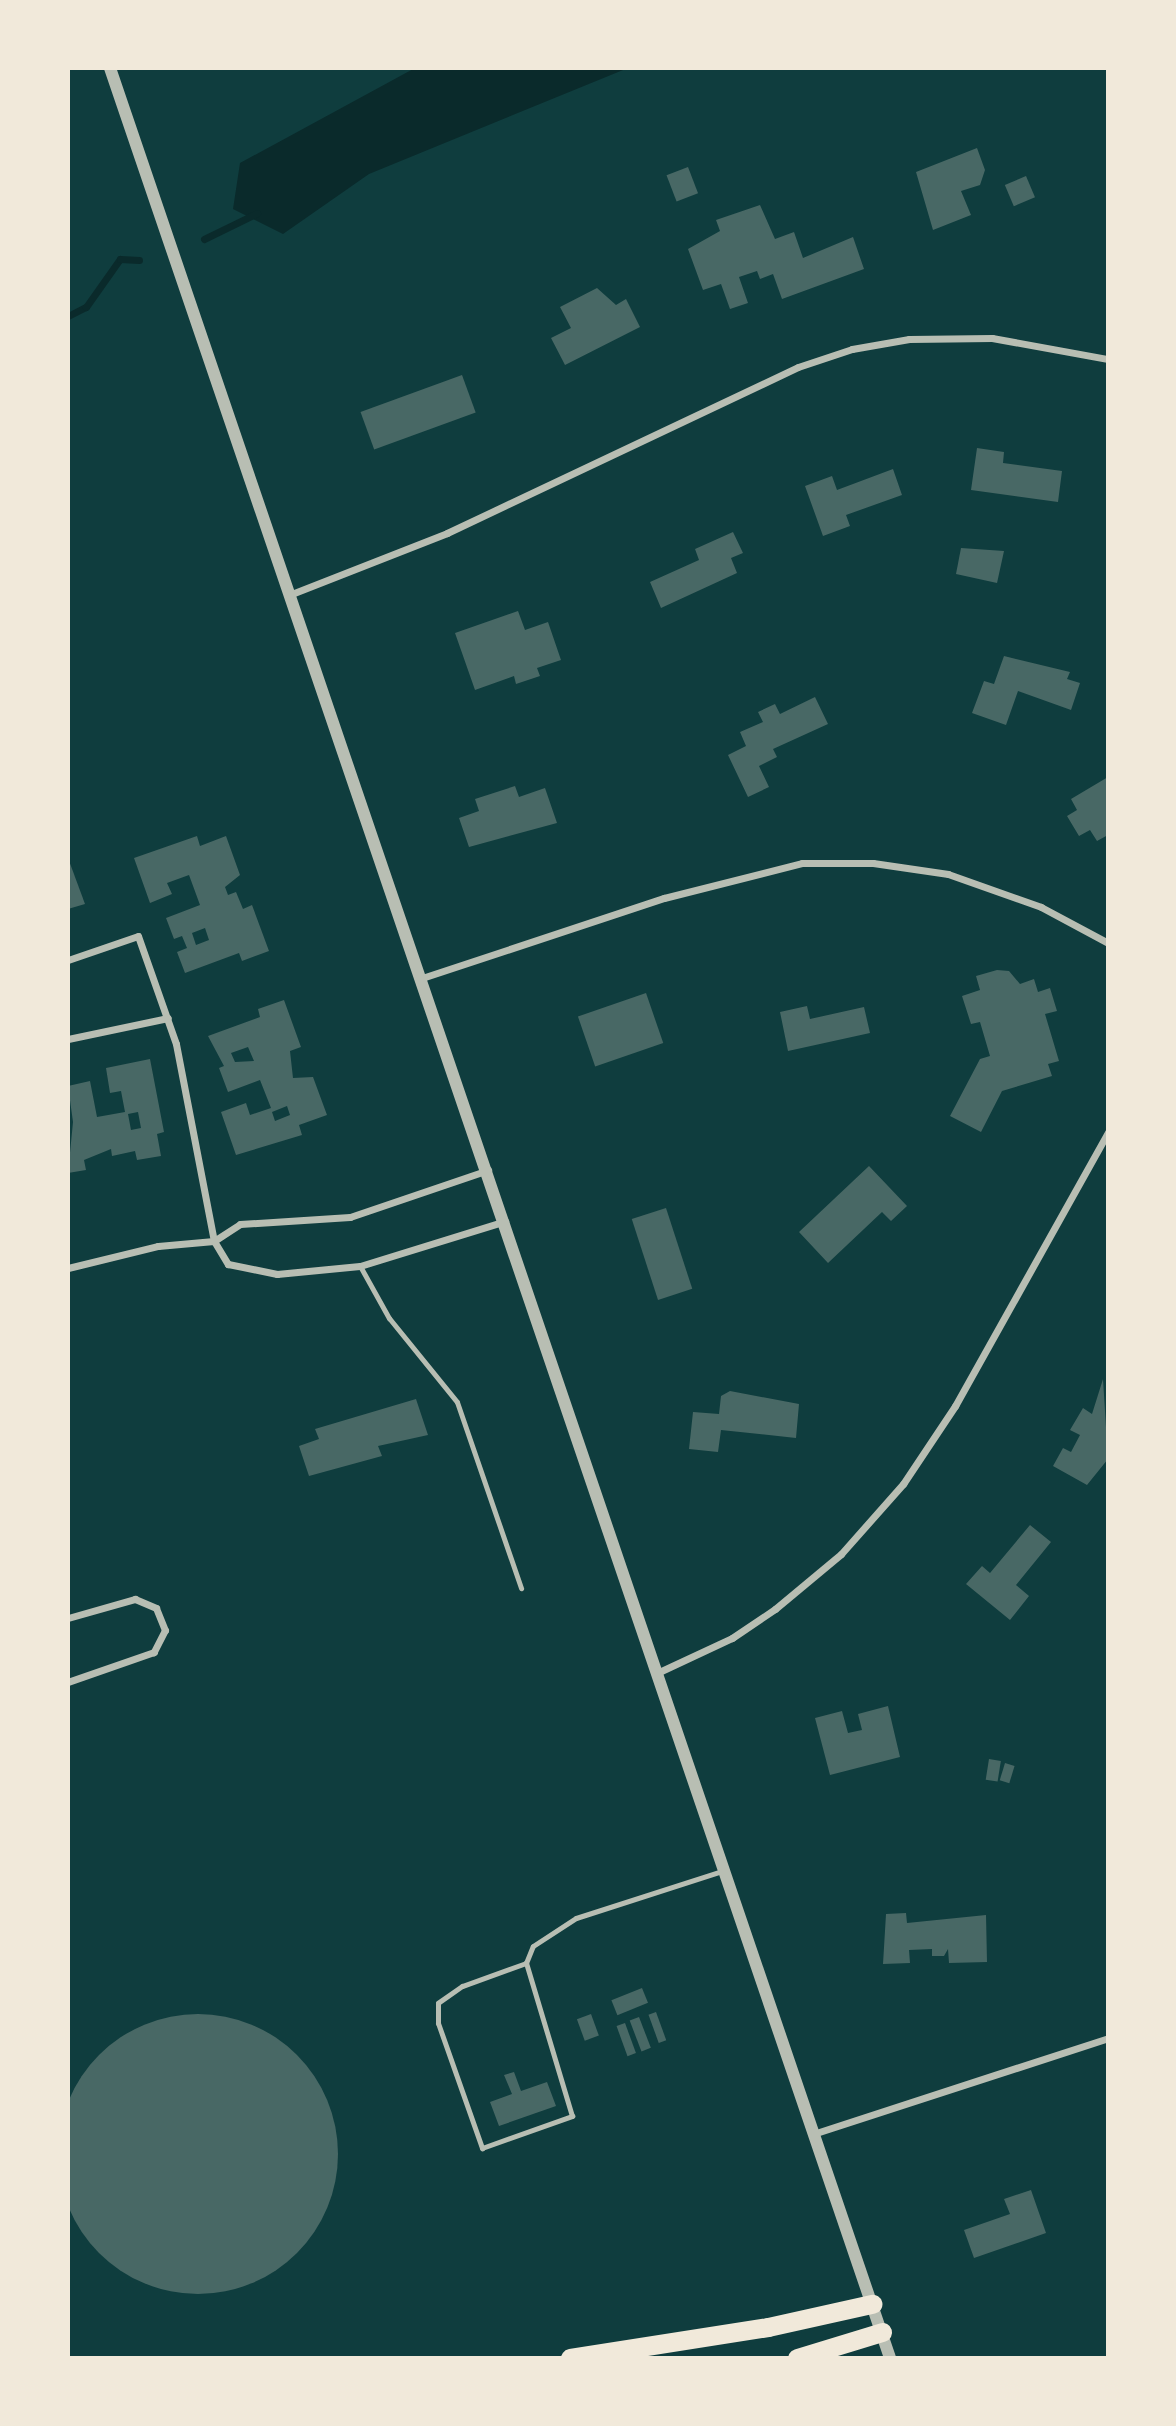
<!DOCTYPE html>
<style>
body{margin:0}
#map{position:relative;width:1176px;height:2426px;overflow:hidden;background:#0f3d3e;font-family:Arial,sans-serif}
div>[style]{position:absolute}
.water>*{inset:0;background:#0a2a2b}
.stream>*{height:7px;margin:-3.5px;padding:0 3.5px;transform-origin:3.5px;border-radius:3.5px;background:#0a2a2b}
.building>*{inset:0;background:#486865;transform-origin:0 0}
.round{border-radius:50%}
.service>*{height:5px;margin:-2.5px;padding:0 2.5px;transform-origin:2.5px;border-radius:2.5px;background:#b8beb3}
.minor>*{height:7px;margin:-3.5px;padding:0 3.5px;transform-origin:3.5px;border-radius:3.5px;background:#b8beb3}
.tertiary>*{height:12px;margin:-6px;padding:0 6px;transform-origin:6px;border-radius:6px;background:#b8beb3}
.motorway>*{height:19px;margin:-9.5px;padding:0 9.5px;transform-origin:9.5px;border-radius:9.5px;background:#f1e9da}
span{translate:-50% -50%;white-space:nowrap;text-align:center;line-height:1.15;-webkit-text-stroke:7px #f1e9da;paint-order:stroke}
.frame{position:absolute;inset:0;border:70px solid #f1e9da;pointer-events:none}
</style>
<div id="map">
<div class="water">
<i style="clip-path:polygon(415px 68px,628px 68px,369px 174px,283px 234px,233px 209px,240px 163px)"></i>
</div>
<div class="stream">
<i style="left:204px;top:239px;width:59px;rotate:-26.1deg"></i>
<i style="left:68px;top:316px;width:20px;rotate:-27deg"></i>
<i style="left:86px;top:307px;width:59px;rotate:-54.7deg"></i>
<i style="left:120px;top:259px;width:19px;rotate:3deg"></i>
</div>
<div class="building">
<i style="clip-path:polygon(977px 148px,985px 170px,980px 185px,961px 191px,971px 215px,933px 230px,916px 172px)"></i>
<i style="left:688px;top:167px;width:28px;height:23px;rotate:69deg"></i>
<i style="left:1026px;top:176px;width:23px;height:23px;rotate:67deg"></i>
<i style="clip-path:polygon(760px 205px,775px 239px,794px 232px,803px 258px,853px 237px,864px 269px,782px 299px,773px 274px,760px 279px,757px 271px,739px 277px,748px 303px,730px 309px,721px 284px,703px 290px,688px 249px,720px 231px,716px 220px)"></i>
<i style="clip-path:polygon(597px 288px,616px 305px,626px 299px,640px 327px,565px 365px,551px 338px,571px 328px,560px 307px)"></i>
<i style="left:462px;top:375px;width:40px;height:108px;rotate:70deg"></i>
<i style="clip-path:polygon(977px 448px,1004px 452px,1003px 463px,1062px 471px,1058px 502px,971px 490px)"></i>
<i style="clip-path:polygon(893px 469px,902px 495px,846px 515px,850px 526px,823px 536px,805px 486px,832px 476px,837px 490px)"></i>
<i style="clip-path:polygon(733px 532px,743px 553px,731px 558px,737px 573px,661px 608px,650px 582px,699px 560px,695px 549px)"></i>
<i style="clip-path:polygon(961px 548px,1004px 551px,997px 583px,956px 574px)"></i>
<i style="clip-path:polygon(518px 611px,525px 630px,548px 622px,561px 660px,537px 668px,540px 676px,516px 684px,514px 676px,475px 690px,455px 633px)"></i>
<i style="clip-path:polygon(1004px 656px,1070px 672px,1067px 679px,1080px 683px,1071px 710px,1018px 691px,1006px 725px,972px 713px,984px 681px,994px 684px)"></i>
<i style="clip-path:polygon(815px 697px,828px 724px,773px 749px,777px 757px,759px 766px,769px 787px,748px 797px,728px 755px,746px 746px,740px 732px,763px 722px,758px 712px,775px 704px,780px 714px)"></i>
<i style="clip-path:polygon(1108px 777px,1108px 835px,1097px 841px,1090px 830px,1079px 836px,1067px 816px,1077px 810px,1071px 799px)"></i>
<i style="clip-path:polygon(515px 786px,519px 797px,545px 788px,557px 823px,469px 847px,459px 818px,479px 811px,475px 799px)"></i>
<i style="clip-path:polygon(evenodd,197px 836px,200px 846px,226px 836px,240px 875px,225px 887px,228px 895px,236px 892px,243px 909px,252px 905px,269px 951px,242px 961px,239px 953px,185px 973px,177px 952px,187px 948px,182px 936px,174px 939px,166px 918px,200px 905px,189px 875px,167px 883px,172px 894px,150px 903px,134px 858px,197px 836px,205px 928px,209px 940px,196px 945px,192px 933px,205px 928px)"></i>
<i style="clip-path:polygon(68px 858px,85px 904px,68px 909px)"></i>
<i style="clip-path:polygon(997px 970px,1009px 971px,1020px 984px,1034px 979px,1038px 992px,1050px 988px,1057px 1011px,1045px 1014px,1059px 1061px,1048px 1064px,1052px 1076px,1002px 1091px,981px 1132px,950px 1116px,980px 1059px,990px 1056px,980px 1022px,971px 1024px,962px 996px,980px 990px,976px 976px)"></i>
<i style="left:646px;top:993px;width:53px;height:72px;rotate:71deg"></i>
<i style="clip-path:polygon(evenodd,284px 1000px,301px 1047px,290px 1051px,293px 1078px,313px 1077px,327px 1115px,299px 1125px,302px 1135px,236px 1155px,221px 1112px,246px 1103px,250px 1115px,271px 1108px,260px 1080px,228px 1092px,219px 1068px,224px 1066px,208px 1036px,260px 1017px,258px 1009px,284px 1000px,248px 1047px,254px 1061px,235px 1062px,231px 1053px,248px 1047px,284px 1000px,287px 1106px,290px 1115px,275px 1121px,272px 1112px,287px 1106px)"></i>
<i style="clip-path:polygon(807px 1006px,810px 1019px,864px 1007px,870px 1033px,788px 1051px,780px 1012px)"></i>
<i style="clip-path:polygon(evenodd,150px 1059px,164px 1132px,157px 1134px,161px 1156px,137px 1160px,135px 1151px,112px 1156px,111px 1149px,84px 1160px,86px 1170px,68px 1173px,73px 1122px,68px 1086px,90px 1081px,97px 1117px,125px 1112px,121px 1091px,110px 1093px,106px 1068px,150px 1059px,138px 1112px,141px 1128px,131px 1130px,128px 1114px,138px 1112px)"></i>
<i style="clip-path:polygon(869px 1166px,907px 1206px,891px 1221px,882px 1212px,828px 1263px,799px 1232px)"></i>
<i style="left:666px;top:1208px;width:85px;height:36px;rotate:72deg"></i>
<i style="clip-path:polygon(1103px 1379px,1108px 1459px,1087px 1485px,1053px 1466px,1063px 1448px,1071px 1452px,1080px 1435px,1070px 1430px,1083px 1408px,1092px 1414px)"></i>
<i style="clip-path:polygon(730px 1391px,799px 1404px,796px 1438px,721px 1430px,718px 1452px,689px 1449px,693px 1412px,719px 1414px,721px 1396px)"></i>
<i style="clip-path:polygon(416px 1399px,428px 1435px,378px 1446px,382px 1456px,309px 1476px,299px 1446px,319px 1439px,315px 1429px)"></i>
<i style="clip-path:polygon(1030px 1525px,1051px 1542px,1016px 1585px,1029px 1596px,1010px 1620px,966px 1584px,982px 1566px,990px 1573px)"></i>
<i style="clip-path:polygon(888px 1706px,900px 1757px,830px 1775px,815px 1718px,842px 1711px,848px 1733px,862px 1730px,858px 1714px)"></i>
<i style="left:989px;top:1759px;width:12px;height:21px;rotate:9deg"></i>
<i style="left:1005px;top:1763px;width:10px;height:18px;rotate:17deg"></i>
<i style="clip-path:polygon(906px 1913px,907px 1923px,986px 1915px,987px 1962px,949px 1963px,948px 1949px,944px 1956px,932px 1956px,932px 1949px,909px 1950px,910px 1963px,883px 1964px,886px 1914px)"></i>
<i style="left:642px;top:1988px;width:16px;height:33px;rotate:68deg"></i>
<i style="left:656px;top:2012px;width:30px;height:8px;rotate:70deg"></i>
<i class="round" style="left:58px;top:2014px;width:280px;height:280px"></i>
<i style="left:591px;top:2014px;width:23px;height:15px;rotate:70deg"></i>
<i style="left:639px;top:2017px;width:33px;height:10px;rotate:69deg"></i>
<i style="left:625px;top:2023px;width:32px;height:9px;rotate:70deg"></i>
<i style="clip-path:polygon(514px 2072px,521px 2091px,547px 2082px,556px 2106px,499px 2126px,490px 2102px,512px 2094px,504px 2075px)"></i>
<i style="clip-path:polygon(1031px 2190px,1046px 2233px,974px 2258px,964px 2230px,1010px 2214px,1004px 2199px)"></i>
</div>
<div class="service">
<i style="left:360px;top:1266px;width:60px;rotate:60.9deg"></i>
<i style="left:389px;top:1318px;width:108px;rotate:51deg"></i>
<i style="left:457px;top:1402px;width:197px;rotate:71deg"></i>
<i style="left:526px;top:1963px;width:68px;rotate:160.2deg"></i>
<i style="left:462px;top:1986px;width:29px;rotate:145deg"></i>
<i style="left:438px;top:2003px;width:20px;rotate:90deg"></i>
<i style="left:438px;top:2023px;width:133px;rotate:70.6deg"></i>
<i style="left:482px;top:2148px;width:96px;rotate:-19.6deg"></i>
<i style="left:572px;top:2116px;width:160px;rotate:-106.7deg"></i>
<i style="left:526px;top:1963px;width:18px;rotate:-68deg"></i>
<i style="left:533px;top:1946px;width:51px;rotate:-33.1deg"></i>
<i style="left:576px;top:1918px;width:153px;rotate:-17.8deg"></i>
</div>
<div class="minor">
<i style="left:289px;top:595px;width:170px;rotate:-21.4deg"></i>
<i style="left:447px;top:533px;width:388px;rotate:-25.3deg"></i>
<i style="left:798px;top:367px;width:57px;rotate:-18.4deg"></i>
<i style="left:852px;top:349px;width:58px;rotate:-10deg"></i>
<i style="left:909px;top:339px;width:83px;rotate:-0.7deg"></i>
<i style="left:992px;top:338px;width:118px;rotate:10.3deg"></i>
<i style="left:68px;top:960px;width:74px;rotate:-18.9deg"></i>
<i style="left:138px;top:936px;width:114px;rotate:70.6deg"></i>
<i style="left:176px;top:1044px;width:201px;rotate:79.1deg"></i>
<i style="left:214px;top:1241px;width:27px;rotate:59deg"></i>
<i style="left:228px;top:1264px;width:50px;rotate:11.5deg"></i>
<i style="left:277px;top:1274px;width:83px;rotate:-5.5deg"></i>
<i style="left:360px;top:1266px;width:152px;rotate:-17.2deg"></i>
<i style="left:422px;top:978px;width:255px;rotate:-18.3deg"></i>
<i style="left:664px;top:898px;width:142px;rotate:-14.2deg"></i>
<i style="left:802px;top:863px;width:71px"></i>
<i style="left:873px;top:863px;width:76px;rotate:8.3deg"></i>
<i style="left:948px;top:874px;width:99px;rotate:19.5deg"></i>
<i style="left:1041px;top:907px;width:76px;rotate:28.2deg"></i>
<i style="left:68px;top:1039px;width:102px;rotate:-11.9deg"></i>
<i style="left:68px;top:1268px;width:93px;rotate:-13.7deg"></i>
<i style="left:158px;top:1246px;width:56px;rotate:-5.1deg"></i>
<i style="left:214px;top:1241px;width:31px;rotate:-33deg"></i>
<i style="left:240px;top:1224px;width:110px;rotate:-3.6deg"></i>
<i style="left:350px;top:1217px;width:146px;rotate:-18.8deg"></i>
<i style="left:68px;top:1618px;width:70px;rotate:-15.8deg"></i>
<i style="left:135px;top:1599px;width:23px;rotate:23deg"></i>
<i style="left:156px;top:1608px;width:24px;rotate:68deg"></i>
<i style="left:165px;top:1630px;width:25px;rotate:117deg"></i>
<i style="left:154px;top:1652px;width:91px;rotate:160.8deg"></i>
<i style="left:657px;top:1673px;width:83px;rotate:-25deg"></i>
<i style="left:732px;top:1638px;width:52px;rotate:-34deg"></i>
<i style="left:775px;top:1609px;width:86px;rotate:-39.8deg"></i>
<i style="left:841px;top:1554px;width:94px;rotate:-48.5deg"></i>
<i style="left:903px;top:1484px;width:94px;rotate:-56.3deg"></i>
<i style="left:955px;top:1406px;width:314px;rotate:-60.8deg"></i>
<i style="left:813px;top:2134px;width:310px;rotate:-18deg"></i>
</div>
<div class="tertiary">
<i style="left:110px;top:68px;width:2419px;rotate:71.19deg"></i>
</div>
<div class="motorway">
<i style="left:570px;top:2358px;width:200px;rotate:-8.9deg"></i>
<i style="left:768px;top:2327px;width:107px;rotate:-12.5deg"></i>
<i style="left:797px;top:2358px;width:89px;rotate:-17deg"></i>
</div>
<div class="frame"></div>
</div>
